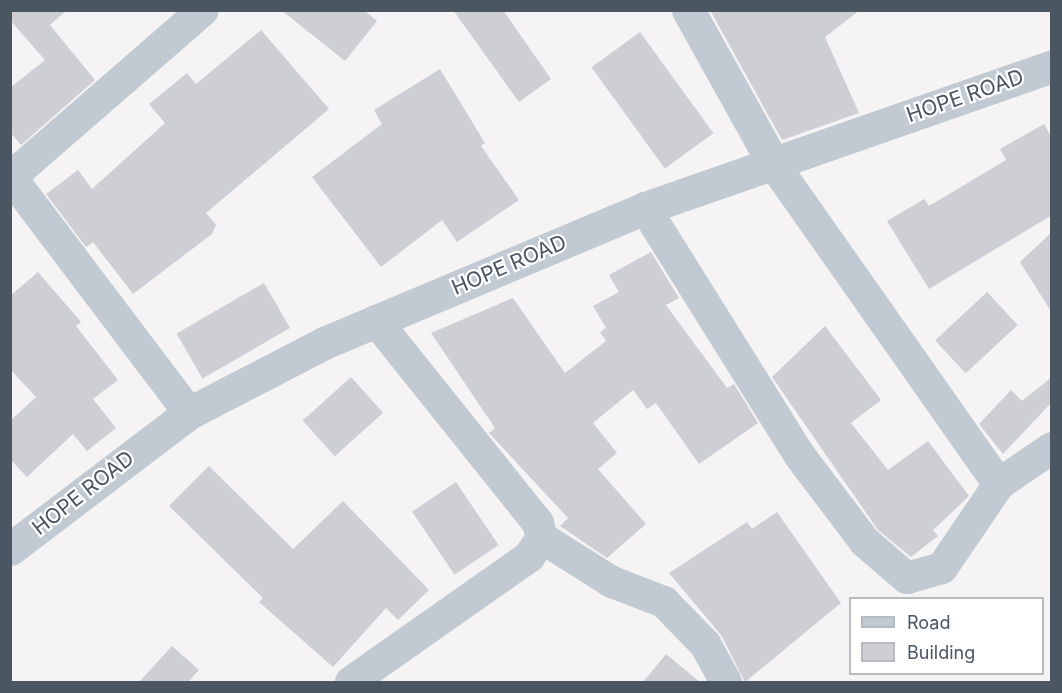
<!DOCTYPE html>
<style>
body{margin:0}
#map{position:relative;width:1062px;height:693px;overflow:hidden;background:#f5f3f3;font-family:Inter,sans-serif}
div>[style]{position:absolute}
.building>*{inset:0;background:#cdcfd5;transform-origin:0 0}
.minor>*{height:32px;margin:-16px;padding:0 16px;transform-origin:16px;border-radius:16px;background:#c1cad2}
.tertiary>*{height:33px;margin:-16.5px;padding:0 16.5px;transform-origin:16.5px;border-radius:16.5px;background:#c1cad2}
span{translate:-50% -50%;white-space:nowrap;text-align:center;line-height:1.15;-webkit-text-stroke:4.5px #fff;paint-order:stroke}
.street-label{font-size:21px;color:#4a5661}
.frame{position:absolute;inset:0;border:12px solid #4a5661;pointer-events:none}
.legend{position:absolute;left:849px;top:597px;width:195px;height:78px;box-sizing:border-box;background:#fff;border:2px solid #b7bbc0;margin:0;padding:8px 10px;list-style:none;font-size:18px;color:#4a5661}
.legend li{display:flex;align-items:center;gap:12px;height:30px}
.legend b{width:30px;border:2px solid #b7bbc0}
</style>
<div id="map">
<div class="building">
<i style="clip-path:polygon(10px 10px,67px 10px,50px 25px,95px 80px,21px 145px,10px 132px,10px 88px,45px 60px,10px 20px)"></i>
<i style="clip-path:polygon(281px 10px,364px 10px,377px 21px,345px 61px)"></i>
<i style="clip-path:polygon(453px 10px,503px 10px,551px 79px,519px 102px)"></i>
<i style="clip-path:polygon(710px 10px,860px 10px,825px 37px,859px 113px,782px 140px)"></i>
<i style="clip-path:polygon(261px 30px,329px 109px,206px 213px,216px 225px,212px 234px,133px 294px,93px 242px,86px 247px,46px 194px,78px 170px,92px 189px,165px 123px,149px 104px,187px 73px,196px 84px)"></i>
<i style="left:640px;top:32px;width:125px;height:60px;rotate:54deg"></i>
<i style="clip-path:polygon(440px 69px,485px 143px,481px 146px,519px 200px,457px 242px,442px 220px,381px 267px,312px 177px,382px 124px,374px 110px)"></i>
<i style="clip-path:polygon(1044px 124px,1052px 138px,1052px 215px,929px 289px,887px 221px,924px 199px,929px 206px,1006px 160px,1000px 149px)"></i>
<i style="clip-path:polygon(1052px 232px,1052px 313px,1020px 262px)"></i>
<i style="clip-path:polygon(651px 252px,679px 298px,666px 305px,727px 388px,734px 384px,758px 423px,699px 464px,656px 403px,647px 409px,633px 390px,593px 423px,617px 453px,598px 469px,646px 524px,607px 558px,560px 526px,568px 518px,489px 433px,495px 428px,431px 333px,513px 298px,565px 373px,606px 341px,600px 332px,606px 328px,593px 306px,619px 292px,609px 275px)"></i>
<i style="clip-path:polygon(38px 272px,81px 322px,76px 326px,118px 380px,93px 399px,116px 428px,87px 451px,73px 434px,27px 477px,10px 459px,10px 421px,36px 397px,10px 369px,10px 296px)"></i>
<i style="left:264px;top:283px;width:52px;height:101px;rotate:60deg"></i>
<i style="left:987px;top:292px;width:45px;height:71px;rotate:47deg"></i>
<i style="clip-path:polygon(825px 326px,881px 400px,851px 423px,888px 470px,928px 441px,969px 496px,933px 530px,938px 536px,911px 557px,878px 530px,772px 377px)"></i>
<i style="left:351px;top:377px;width:48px;height:65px;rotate:48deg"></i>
<i style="clip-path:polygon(1052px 377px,1052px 402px,1003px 454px,979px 424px,1011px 390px,1022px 401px)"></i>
<i style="clip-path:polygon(209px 466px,293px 549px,343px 501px,429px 590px,398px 620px,386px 608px,333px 667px,259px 602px,263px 598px,169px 506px)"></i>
<i style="left:456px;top:482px;width:76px;height:53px;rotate:56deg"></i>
<i style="clip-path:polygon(777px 512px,841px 603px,745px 682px,721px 635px,669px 573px,747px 522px,752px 529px)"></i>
<i style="clip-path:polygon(172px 646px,199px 670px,188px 682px,139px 682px)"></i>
<i style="clip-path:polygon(666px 654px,700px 682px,643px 682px)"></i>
</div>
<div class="minor">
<i style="left:773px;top:163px;width:393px;rotate:54.9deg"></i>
<i style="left:10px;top:176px;width:297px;rotate:52.9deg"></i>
<i style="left:11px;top:177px;width:254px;rotate:-41deg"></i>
<i style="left:645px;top:208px;width:292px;rotate:58deg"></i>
<i style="left:800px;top:456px;width:108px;rotate:52.9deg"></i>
<i style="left:865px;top:542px;width:55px;rotate:40.6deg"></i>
<i style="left:907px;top:578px;width:36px;rotate:-16deg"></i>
<i style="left:942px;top:568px;width:102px;rotate:-55.8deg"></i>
<i style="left:999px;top:484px;width:64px;rotate:-34.2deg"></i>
<i style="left:542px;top:538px;width:83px;rotate:32.2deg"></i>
<i style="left:612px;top:582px;width:56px;rotate:21deg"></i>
<i style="left:664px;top:602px;width:59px;rotate:45.7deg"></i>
<i style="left:705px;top:644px;width:43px;rotate:61.1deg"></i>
<i style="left:351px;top:682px;width:218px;rotate:-35.1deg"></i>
<i style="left:529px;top:557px;width:23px;rotate:-56deg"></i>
<i style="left:542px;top:538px;width:16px;rotate:-105deg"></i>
<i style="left:538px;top:523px;width:259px;rotate:-128.7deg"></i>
</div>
<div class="tertiary">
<i style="left:688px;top:10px;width:175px;rotate:60.9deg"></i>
<i style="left:10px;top:549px;width:225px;rotate:-37.2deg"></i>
<i style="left:189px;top:413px;width:152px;rotate:-27.4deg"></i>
<i style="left:324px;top:343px;width:348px;rotate:-22.8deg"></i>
<i style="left:645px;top:208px;width:431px;rotate:-19.2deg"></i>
</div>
<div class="street-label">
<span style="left:965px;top:96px;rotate:-19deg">HOPE ROAD</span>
<span style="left:509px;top:265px;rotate:-23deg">HOPE ROAD</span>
<span style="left:83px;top:493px;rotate:-38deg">HOPE ROAD</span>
</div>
<div class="frame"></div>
<ul class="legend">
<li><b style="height:8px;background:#c1cad2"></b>Road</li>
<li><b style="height:16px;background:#cdcfd5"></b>Building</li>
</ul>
</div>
